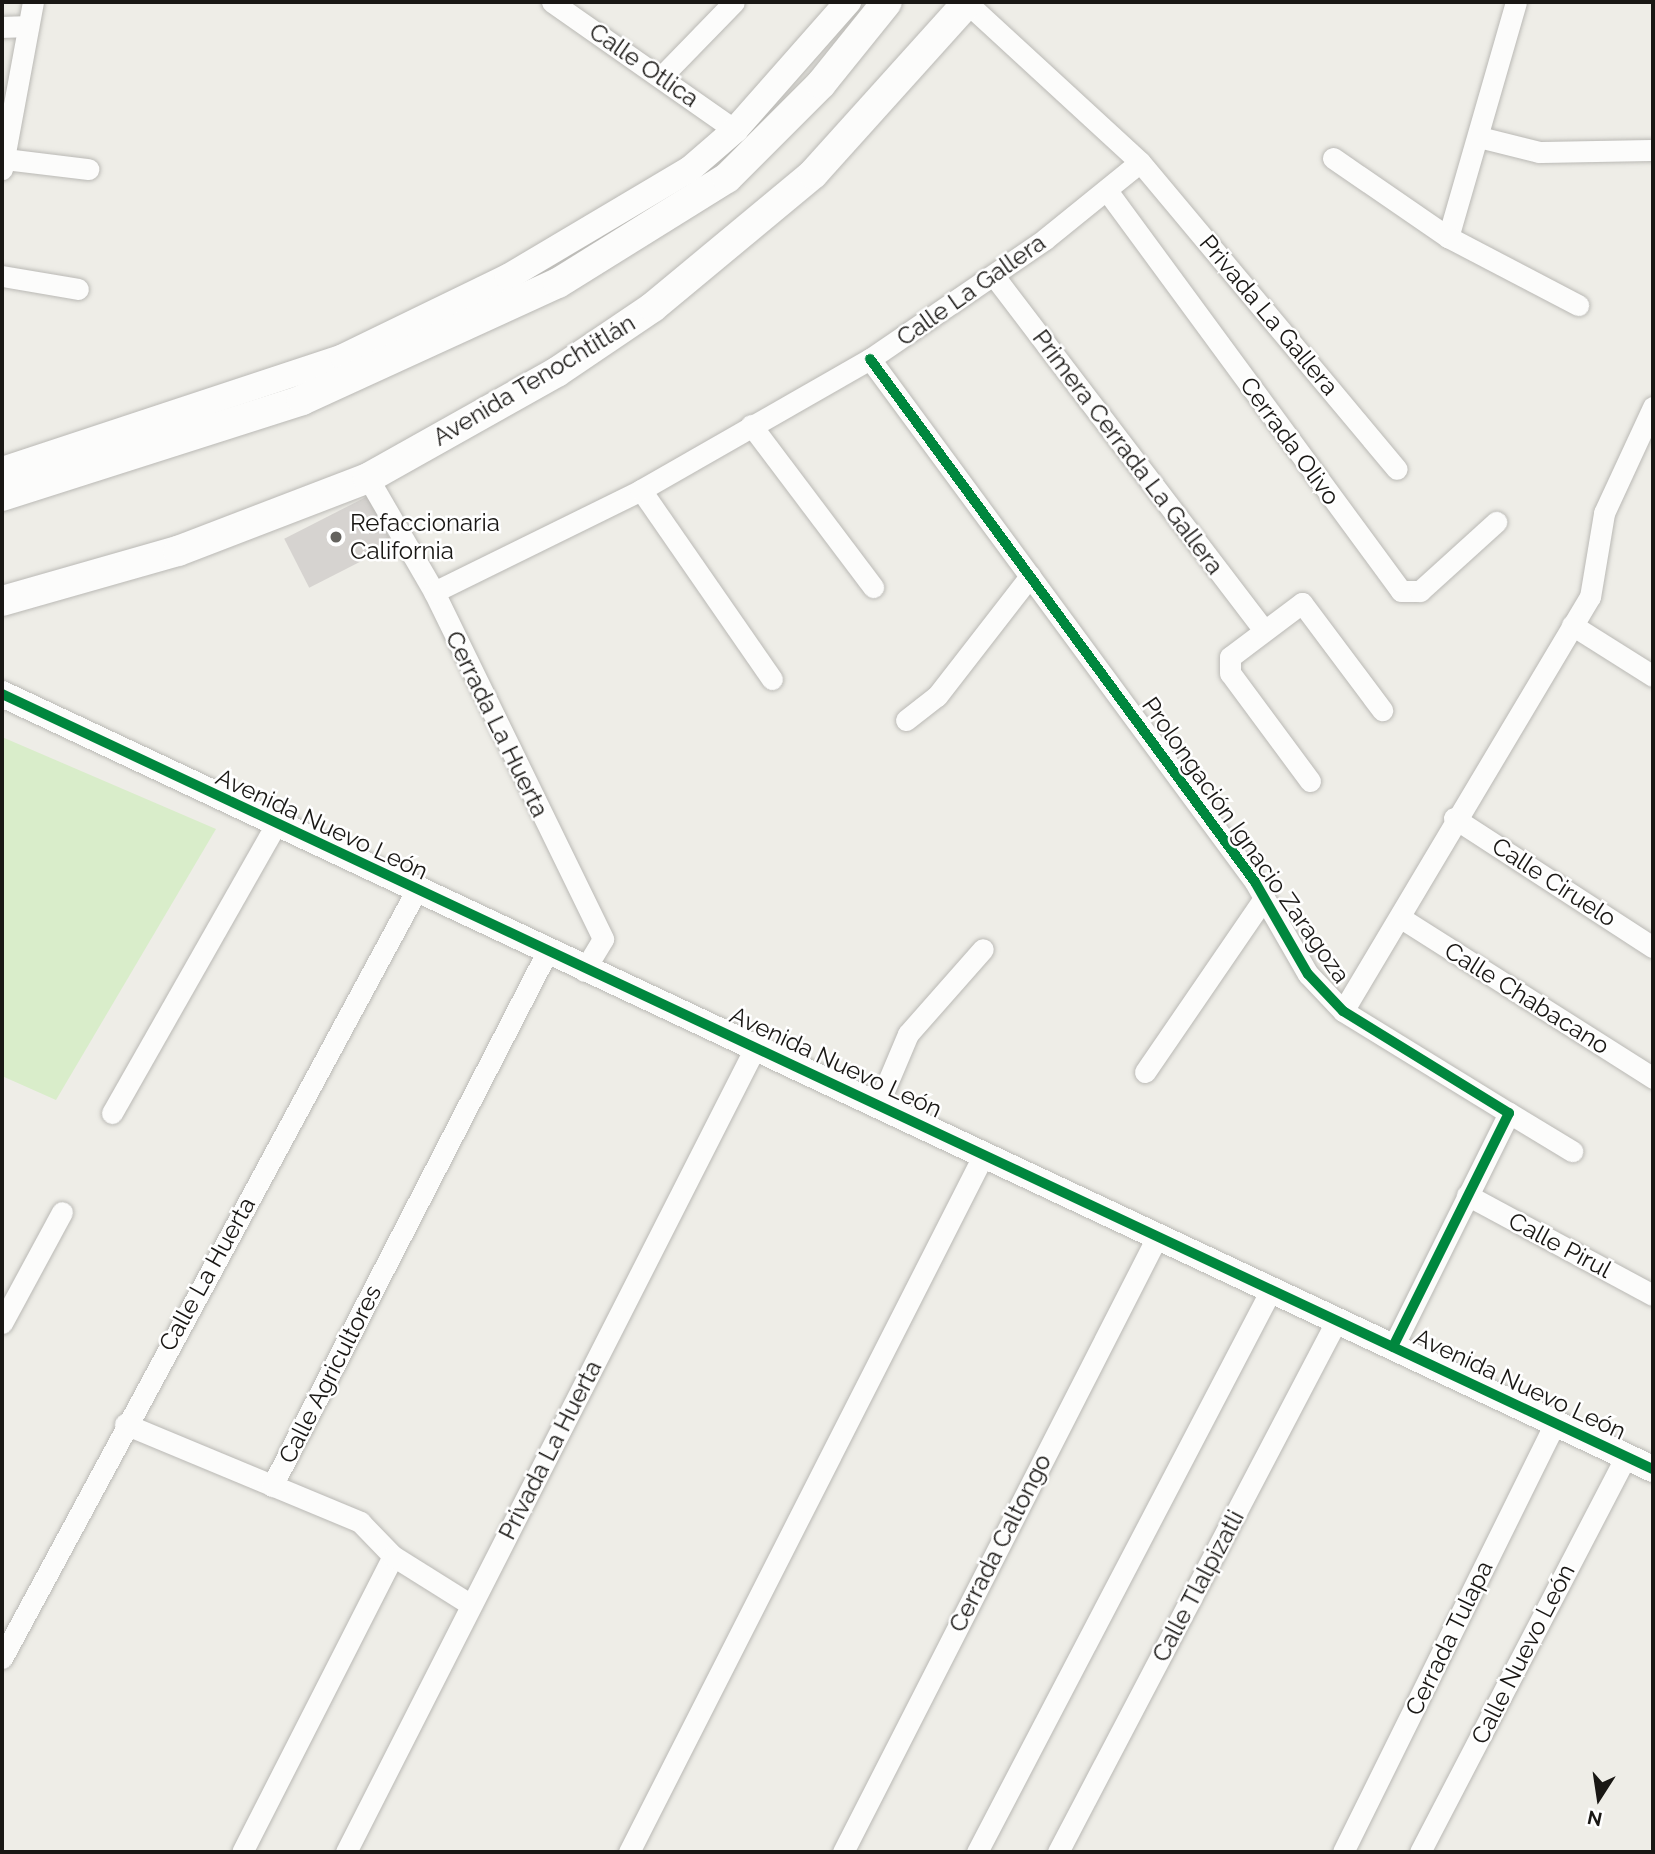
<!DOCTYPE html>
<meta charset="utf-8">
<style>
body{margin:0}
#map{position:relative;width:1655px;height:1854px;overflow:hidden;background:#eeede7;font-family:Raleway,sans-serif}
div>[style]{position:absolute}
.green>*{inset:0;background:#d9edca}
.building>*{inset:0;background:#d6d3d0;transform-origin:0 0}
.roads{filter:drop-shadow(0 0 2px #bab9b5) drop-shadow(0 0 2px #bab9b5)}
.minor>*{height:21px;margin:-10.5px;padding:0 10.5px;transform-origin:10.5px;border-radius:10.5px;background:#fcfcfb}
.tertiary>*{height:26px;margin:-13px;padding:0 13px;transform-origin:13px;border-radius:13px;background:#fcfcfb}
.secondary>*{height:30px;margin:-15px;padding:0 15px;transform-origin:15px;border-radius:15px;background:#fcfcfb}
.cycleway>*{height:10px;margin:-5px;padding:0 5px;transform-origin:5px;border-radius:5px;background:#00873e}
.dots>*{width:19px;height:19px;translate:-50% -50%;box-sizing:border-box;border:4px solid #fff;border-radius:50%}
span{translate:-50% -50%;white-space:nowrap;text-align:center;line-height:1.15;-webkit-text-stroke:5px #fff;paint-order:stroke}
.street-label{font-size:24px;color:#191714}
.poi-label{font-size:24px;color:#191714}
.left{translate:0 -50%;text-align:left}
.frame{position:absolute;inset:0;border:4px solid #191714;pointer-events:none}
.north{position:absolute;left:1564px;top:1763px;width:70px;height:70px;-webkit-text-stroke:5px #fff;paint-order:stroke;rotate:192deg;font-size:19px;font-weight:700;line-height:28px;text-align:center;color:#191714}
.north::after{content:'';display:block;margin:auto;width:24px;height:32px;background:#191714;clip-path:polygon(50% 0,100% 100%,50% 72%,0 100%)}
</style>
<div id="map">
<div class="green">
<i style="clip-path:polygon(2px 737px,216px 829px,56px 1100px,2px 1076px)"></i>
</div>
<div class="building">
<i style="left:368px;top:496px;width:55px;height:94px;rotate:63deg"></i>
</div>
<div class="roads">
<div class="minor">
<i style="left:552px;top:2px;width:223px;rotate:35deg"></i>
<i style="left:1516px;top:2px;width:245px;rotate:106.1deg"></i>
<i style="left:1448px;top:237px;width:147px;rotate:27.6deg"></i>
<i style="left:2px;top:27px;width:26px;rotate:-2deg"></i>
<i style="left:662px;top:76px;width:103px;rotate:-45.8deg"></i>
<i style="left:1479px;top:137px;width:62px;rotate:14deg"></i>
<i style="left:1539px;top:152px;width:114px;rotate:-1deg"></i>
<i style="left:1333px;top:158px;width:140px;rotate:34.5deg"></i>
<i style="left:5px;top:159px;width:84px;rotate:6.9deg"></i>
<i style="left:1140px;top:162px;width:400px;rotate:50.1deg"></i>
<i style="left:2px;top:169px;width:170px;rotate:-79.5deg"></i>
<i style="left:1108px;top:192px;width:495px;rotate:53.7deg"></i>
<i style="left:1401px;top:591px;width:19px"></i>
<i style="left:1420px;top:591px;width:103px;rotate:-42.2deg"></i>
<i style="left:2px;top:276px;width:77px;rotate:9.7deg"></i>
<i style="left:994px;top:276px;width:444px;rotate:52.7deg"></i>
<i style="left:870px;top:359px;width:649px;rotate:53.64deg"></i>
<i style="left:1255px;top:882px;width:106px;rotate:60.1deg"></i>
<i style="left:1308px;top:974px;width:51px;rotate:46.6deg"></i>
<i style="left:1343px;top:1011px;width:195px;rotate:31.6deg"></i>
<i style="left:1509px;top:1113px;width:261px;rotate:116.4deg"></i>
<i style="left:751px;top:425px;width:203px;rotate:53deg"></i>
<i style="left:368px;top:478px;width:132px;rotate:59.9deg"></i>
<i style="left:434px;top:592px;width:386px;rotate:64deg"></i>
<i style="left:603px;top:939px;width:37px;rotate:121deg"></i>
<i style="left:641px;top:490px;width:230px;rotate:55.3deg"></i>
<i style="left:434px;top:592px;width:231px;rotate:-26.2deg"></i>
<i style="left:641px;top:490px;width:264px;rotate:-29.8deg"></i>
<i style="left:870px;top:359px;width:212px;rotate:-34.4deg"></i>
<i style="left:1045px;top:239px;width:122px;rotate:-39deg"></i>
<i style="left:1140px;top:162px;width:236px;rotate:-137.4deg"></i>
<i style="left:1572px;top:625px;width:96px;rotate:32.2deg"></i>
<i style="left:906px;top:720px;width:39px;rotate:-38deg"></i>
<i style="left:937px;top:696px;width:152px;rotate:-52.2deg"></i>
<i style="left:1310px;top:781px;width:134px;rotate:-126.5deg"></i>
<i style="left:1230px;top:673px;width:16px;rotate:-90deg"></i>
<i style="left:1230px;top:657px;width:90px;rotate:-36.9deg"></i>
<i style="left:1302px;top:603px;width:134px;rotate:53.2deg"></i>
<i style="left:1454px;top:818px;width:237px;rotate:33deg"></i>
<i style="left:1401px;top:918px;width:299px;rotate:32.4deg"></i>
<i style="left:1343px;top:1011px;width:482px;rotate:-59.2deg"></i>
<i style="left:1590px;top:597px;width:85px;rotate:-80.5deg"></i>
<i style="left:1604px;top:513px;width:117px;rotate:-65.2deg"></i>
<i style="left:1145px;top:1072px;width:211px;rotate:-55.6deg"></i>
<i style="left:878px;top:1105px;width:77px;rotate:-67.1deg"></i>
<i style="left:908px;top:1034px;width:113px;rotate:-48.6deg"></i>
<i style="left:112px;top:1113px;width:330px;rotate:-60.4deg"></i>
<i style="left:1509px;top:1113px;width:74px;rotate:31.1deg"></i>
<i style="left:1467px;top:1195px;width:211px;rotate:28.3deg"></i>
<i style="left:2px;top:1323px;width:126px;rotate:-61.6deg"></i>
<i style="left:125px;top:1424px;width:255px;rotate:22.6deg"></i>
<i style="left:360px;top:1522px;width:47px;rotate:45.9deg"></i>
<i style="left:393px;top:1556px;width:332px;rotate:117deg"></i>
<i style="left:272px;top:1486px;width:601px;rotate:-62.75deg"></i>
<i style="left:393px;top:1556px;width:92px;rotate:32.1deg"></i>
<i style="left:2px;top:1658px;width:872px;rotate:-61.64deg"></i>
<i style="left:346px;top:1852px;width:902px;rotate:-63.04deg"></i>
<i style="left:629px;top:1852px;width:783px;rotate:-63.04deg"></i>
<i style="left:843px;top:1852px;width:693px;rotate:-62.95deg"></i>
<i style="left:977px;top:1852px;width:636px;rotate:-62.39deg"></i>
<i style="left:1058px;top:1852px;width:601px;rotate:-62.33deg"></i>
<i style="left:1343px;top:1852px;width:479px;rotate:-63.7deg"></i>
<i style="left:1420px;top:1852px;width:446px;rotate:-62.5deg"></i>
</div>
<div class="tertiary">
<i style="left:2px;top:470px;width:359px;rotate:-18.3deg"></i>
<i style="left:343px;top:357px;width:183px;rotate:-25.9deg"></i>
<i style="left:508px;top:277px;width:212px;rotate:-30.7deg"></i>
<i style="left:690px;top:169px;width:60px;rotate:-40.9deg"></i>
<i style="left:735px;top:130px;width:171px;rotate:-48.6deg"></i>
<i style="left:2px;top:694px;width:1824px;rotate:25.15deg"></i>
</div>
<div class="secondary">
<i style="left:2px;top:496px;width:315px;rotate:-17.7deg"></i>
<i style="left:302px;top:400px;width:281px;rotate:-24.6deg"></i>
<i style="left:558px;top:283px;width:199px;rotate:-31.9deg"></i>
<i style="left:727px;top:178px;width:133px;rotate:-45deg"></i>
<i style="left:821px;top:84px;width:105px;rotate:-51.2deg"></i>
<i style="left:2px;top:601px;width:183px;rotate:-15.9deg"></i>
<i style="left:178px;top:551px;width:204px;rotate:-21deg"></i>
<i style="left:368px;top:478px;width:217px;rotate:-29.3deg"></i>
<i style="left:557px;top:372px;width:116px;rotate:-34.1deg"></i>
<i style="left:653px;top:307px;width:208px;rotate:-39.7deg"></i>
<i style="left:813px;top:174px;width:232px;rotate:-48deg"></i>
</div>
</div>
<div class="cycleway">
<i style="left:870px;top:359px;width:649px;rotate:53.64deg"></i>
<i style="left:1255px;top:882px;width:106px;rotate:60.1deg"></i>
<i style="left:1308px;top:974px;width:51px;rotate:46.6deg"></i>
<i style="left:1343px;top:1011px;width:195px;rotate:31.6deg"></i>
<i style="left:1509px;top:1113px;width:261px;rotate:116.4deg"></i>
<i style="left:2px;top:694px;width:1824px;rotate:25.15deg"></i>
</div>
<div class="dots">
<i style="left:336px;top:537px;background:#64625e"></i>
</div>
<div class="street-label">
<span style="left:644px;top:65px;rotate:35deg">Calle Otlica</span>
<span style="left:971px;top:290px;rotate:-35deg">Calle La Gallera</span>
<span style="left:1269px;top:315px;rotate:50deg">Privada La Gallera</span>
<span style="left:534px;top:380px;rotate:-31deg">Avenida Tenochtitlán</span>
<span style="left:1290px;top:441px;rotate:54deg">Cerrada Olivo</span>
<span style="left:1128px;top:452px;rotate:53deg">Primera Cerrada La Gallera</span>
<span style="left:497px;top:724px;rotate:64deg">Cerrada La Huerta</span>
<span style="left:322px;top:824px;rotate:25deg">Avenida Nuevo León</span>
<span style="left:1246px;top:840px;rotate:55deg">Prolongación Ignacio Zaragoza</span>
<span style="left:1554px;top:882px;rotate:33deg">Calle Ciruelo</span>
<span style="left:1527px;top:998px;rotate:32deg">Calle Chabacano</span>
<span style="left:836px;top:1062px;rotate:25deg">Avenida Nuevo León</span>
<span style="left:1560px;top:1245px;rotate:28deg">Calle Pirul</span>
<span style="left:207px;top:1274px;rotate:-61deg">Calle La Huerta</span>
<span style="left:330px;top:1374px;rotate:-63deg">Calle Agricultores</span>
<span style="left:1520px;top:1384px;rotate:25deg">Avenida Nuevo León</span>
<span style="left:550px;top:1450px;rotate:-63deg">Privada La Huerta</span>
<span style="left:1000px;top:1543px;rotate:-63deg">Cerrada Caltongo</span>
<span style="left:1198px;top:1586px;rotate:-62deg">Calle Tlalpizatli</span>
<span style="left:1449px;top:1638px;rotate:-64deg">Cerrada Tulapa</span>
<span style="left:1523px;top:1654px;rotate:-63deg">Calle Nuevo León</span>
</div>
<div class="poi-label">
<span class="left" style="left:350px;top:537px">Refaccionaria<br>California</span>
</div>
<div class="frame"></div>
<div class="north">N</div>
</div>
